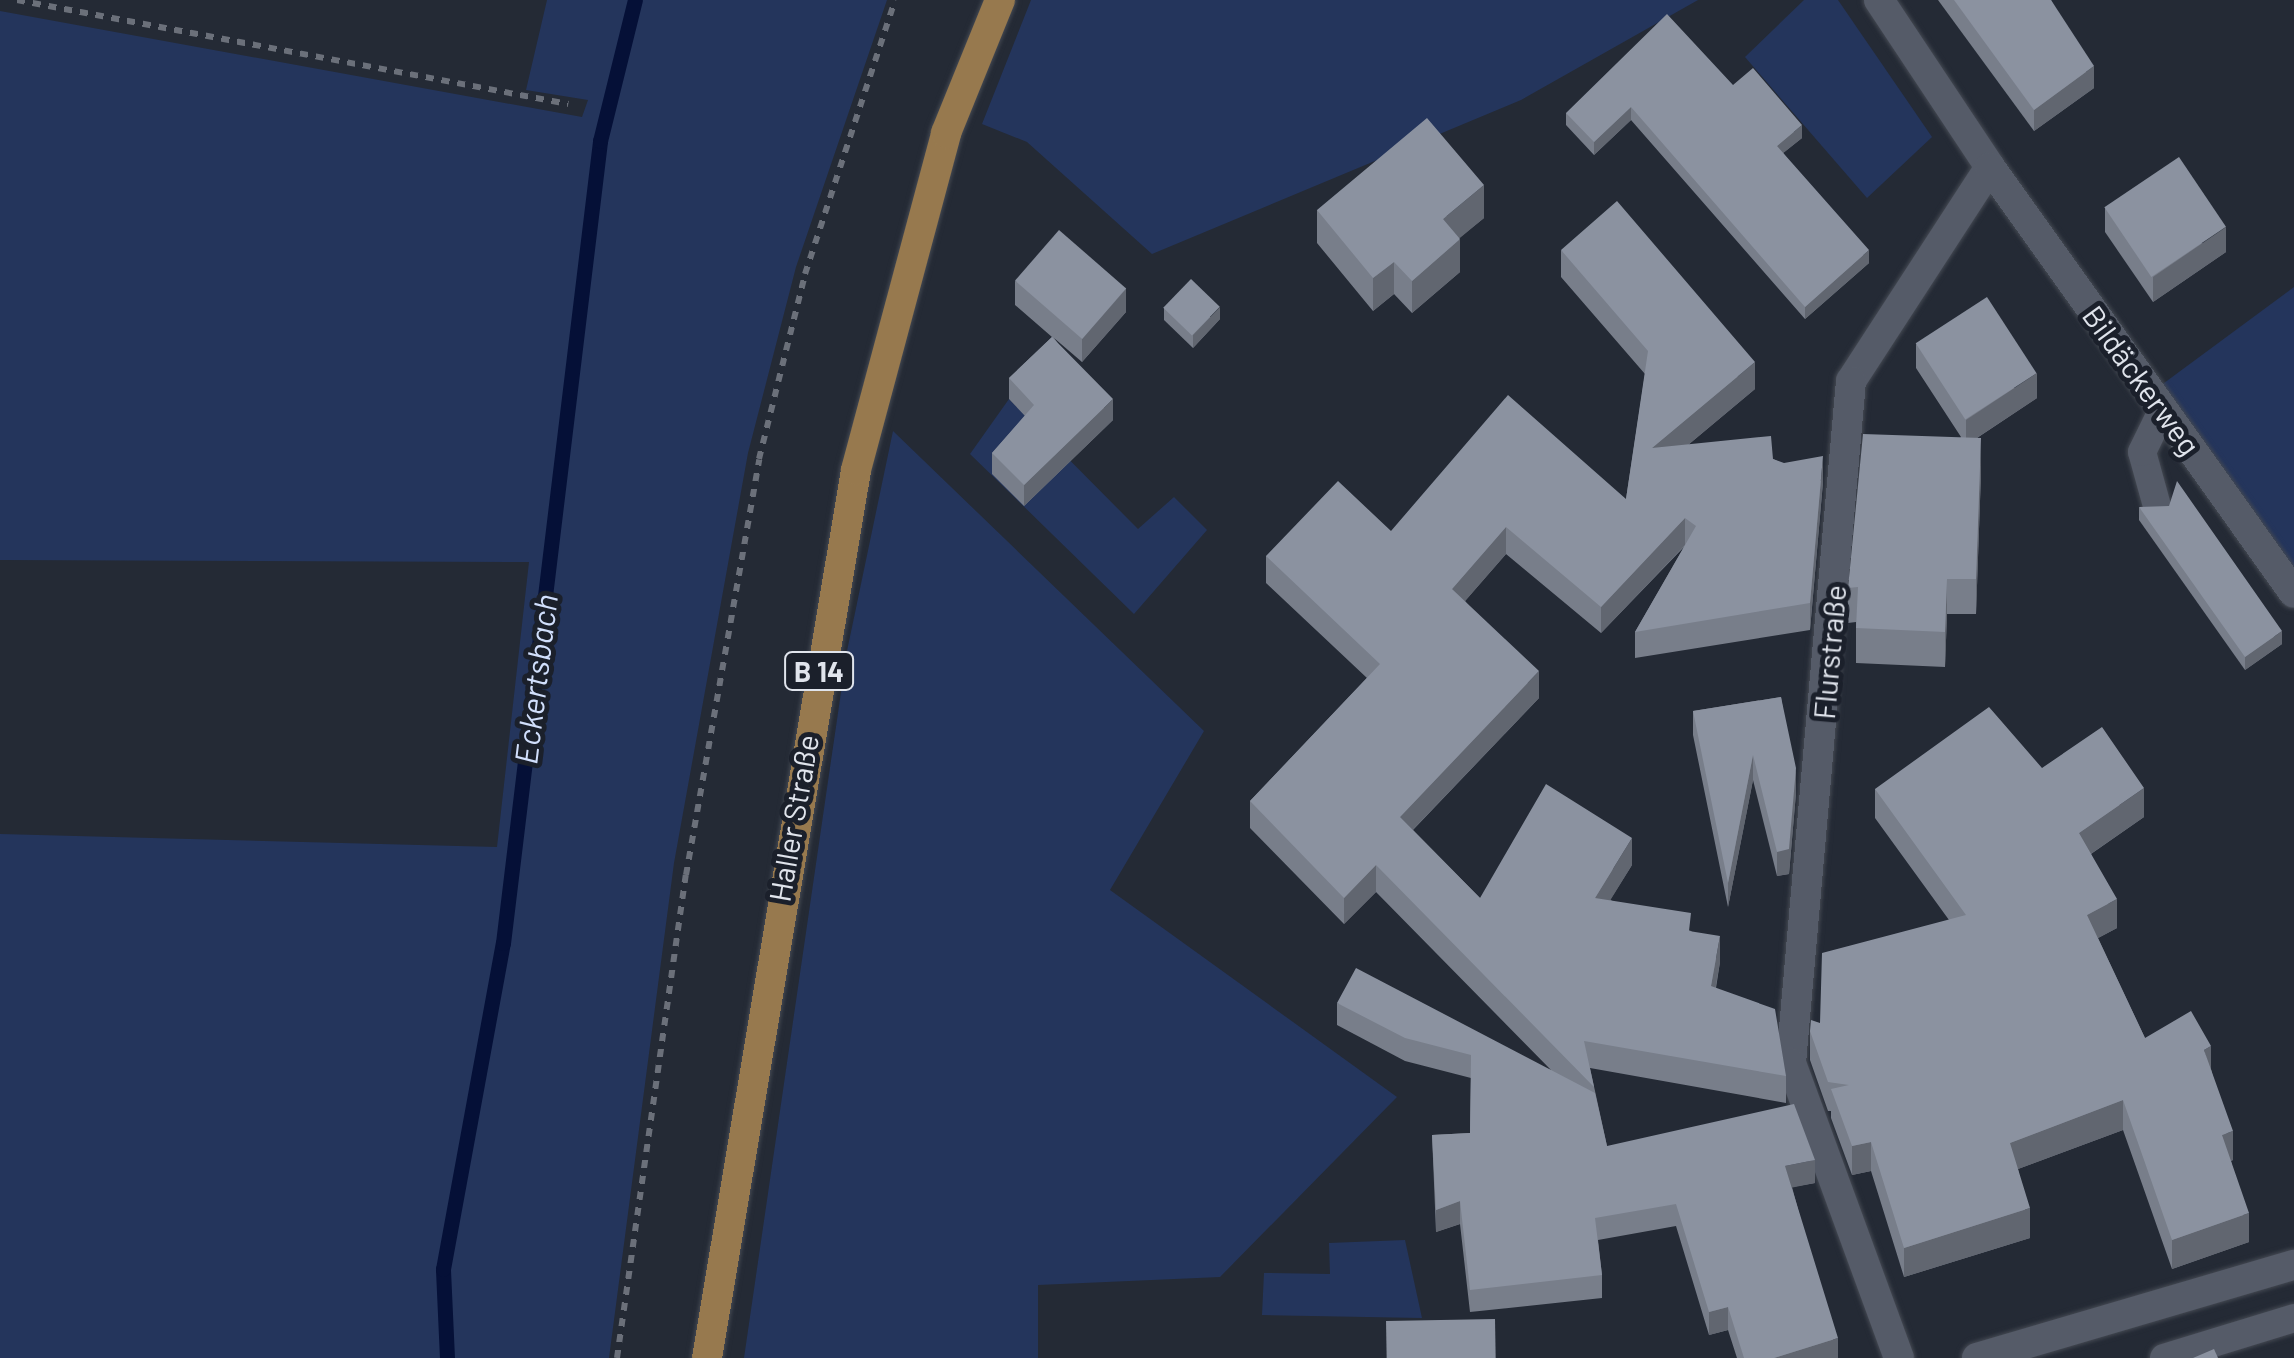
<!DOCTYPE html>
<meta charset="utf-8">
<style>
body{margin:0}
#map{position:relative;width:2294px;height:1358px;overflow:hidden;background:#242a35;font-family:Barlow,sans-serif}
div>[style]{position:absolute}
.green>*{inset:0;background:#24355c}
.stream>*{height:15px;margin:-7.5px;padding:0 7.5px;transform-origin:7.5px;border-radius:7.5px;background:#051037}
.path>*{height:6px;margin-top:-3px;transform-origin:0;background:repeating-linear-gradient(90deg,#6b707a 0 8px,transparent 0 16px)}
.roads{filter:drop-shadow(0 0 2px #444952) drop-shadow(0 0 2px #444952)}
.service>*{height:28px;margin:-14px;padding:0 14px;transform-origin:14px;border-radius:14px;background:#555b68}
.minor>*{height:30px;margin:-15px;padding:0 15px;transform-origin:15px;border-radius:15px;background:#555b68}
.tertiary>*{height:30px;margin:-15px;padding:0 15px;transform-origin:15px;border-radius:15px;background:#555b68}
.primary>*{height:30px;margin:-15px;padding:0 15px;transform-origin:15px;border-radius:15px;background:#97794e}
.wall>*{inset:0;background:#787e8a}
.shaded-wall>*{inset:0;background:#616670}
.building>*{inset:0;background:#8b92a0;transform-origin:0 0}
span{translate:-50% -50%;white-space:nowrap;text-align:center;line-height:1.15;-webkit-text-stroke:10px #1b202b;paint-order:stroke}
.shield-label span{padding:2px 8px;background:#1b202b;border:2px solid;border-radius:8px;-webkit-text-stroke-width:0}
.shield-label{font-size:28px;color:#e0e4ec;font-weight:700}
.street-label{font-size:30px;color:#e0e4ec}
.water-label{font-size:32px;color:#d1dffc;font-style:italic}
</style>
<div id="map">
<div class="green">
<i style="clip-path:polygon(547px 0,887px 0,796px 267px,748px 453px,674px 863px,609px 1358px,0 1358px,0 834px,497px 847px,529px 562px,0 560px,0 11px,582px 117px,588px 100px,526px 90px)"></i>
<i style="clip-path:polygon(1031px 0,1698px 0,1521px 100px,1152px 254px,1027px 142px,982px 124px)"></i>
<i style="clip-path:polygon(1804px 0,1838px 0,1932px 137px,1867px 198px,1745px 57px)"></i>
<i style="clip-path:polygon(2294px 287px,2294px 568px,2160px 386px)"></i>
<i style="clip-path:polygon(1009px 399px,1138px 529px,1174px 497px,1207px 530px,1134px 614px,970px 454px)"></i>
<i style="clip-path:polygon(893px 431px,1204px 731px,1110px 890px,1397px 1097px,1220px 1277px,1038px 1285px,1038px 1358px,744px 1358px,847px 651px)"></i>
<i style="clip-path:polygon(1405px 1240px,1422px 1318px,1262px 1315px,1264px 1273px,1330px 1274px,1329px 1243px)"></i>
</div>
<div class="stream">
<i style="left:447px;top:1358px;width:89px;rotate:-92.6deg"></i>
<i style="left:443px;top:1269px;width:331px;rotate:-79.6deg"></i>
<i style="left:503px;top:943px;width:808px;rotate:-83.1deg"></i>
<i style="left:600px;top:141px;width:145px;rotate:-76.1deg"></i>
</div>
<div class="path">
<i style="left:17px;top:0;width:561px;rotate:10.69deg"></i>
<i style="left:617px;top:1358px;width:488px;rotate:-81.9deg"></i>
<i style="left:686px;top:875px;width:422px;rotate:-80deg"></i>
<i style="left:759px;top:459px;width:191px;rotate:-76deg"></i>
<i style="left:805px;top:274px;width:288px;rotate:-71.8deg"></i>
</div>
<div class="roads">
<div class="service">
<i style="left:2157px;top:506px;width:56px;rotate:-105.5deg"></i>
<i style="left:2142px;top:452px;width:48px;rotate:-64deg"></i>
<i style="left:2164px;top:1358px;width:136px;rotate:-17.1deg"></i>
</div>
<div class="minor">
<i style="left:1879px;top:0;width:201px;rotate:56.4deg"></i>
<i style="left:1990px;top:167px;width:255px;rotate:123deg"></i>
<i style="left:1851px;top:381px;width:685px;rotate:95.03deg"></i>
<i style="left:1791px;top:1063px;width:314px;rotate:69.9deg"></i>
<i style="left:1990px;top:167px;width:523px;rotate:54.49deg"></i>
</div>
<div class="tertiary">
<i style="left:1977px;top:1358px;width:330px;rotate:-16.4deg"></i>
</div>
<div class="primary">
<i style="left:707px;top:1358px;width:900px;rotate:-80.47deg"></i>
<i style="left:856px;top:470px;width:349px;rotate:-75deg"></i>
<i style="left:946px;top:133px;width:144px;rotate:-67.9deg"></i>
</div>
</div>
<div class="wall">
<i style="clip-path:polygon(1938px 0,2051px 0,2094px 88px,2034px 131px)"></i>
<i style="clip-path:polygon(1733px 85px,1802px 138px,1783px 153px,1869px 263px,1805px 319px,1631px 120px,1594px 155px,1566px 125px,1566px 113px)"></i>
<i style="clip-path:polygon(2105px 208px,2226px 252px,2153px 302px,2105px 232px)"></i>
<i style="clip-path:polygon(1317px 210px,1484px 218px,1459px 238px,1460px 272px,1412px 313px,1394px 294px,1373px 311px,1317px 243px)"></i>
<i style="clip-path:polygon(1561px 250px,1755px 389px,1688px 445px,1773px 459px,1823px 482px,1810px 630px,1635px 658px,1635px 632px,1684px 547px,1601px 633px,1506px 554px,1465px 601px,1539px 698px,1413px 830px,1480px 898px,1632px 865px,1610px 900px,1691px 931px,1720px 962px,1716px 988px,1786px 1076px,1786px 1103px,1590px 1068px,1607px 1146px,1815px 1183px,1792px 1187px,1838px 1358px,1737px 1358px,1728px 1330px,1709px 1335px,1676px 1226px,1598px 1240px,1602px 1275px,1602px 1298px,1470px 1312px,1460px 1224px,1436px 1232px,1432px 1135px,1470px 1133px,1471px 1078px,1405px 1061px,1337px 1025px,1337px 1003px,1551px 1070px,1376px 892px,1344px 924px,1250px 828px,1250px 801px,1367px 678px,1266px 583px,1266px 556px,1391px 531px,1626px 499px,1645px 374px,1561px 277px)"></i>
<i style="clip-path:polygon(1015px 281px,1126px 312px,1082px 362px,1054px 338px,1113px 420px,1024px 506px,992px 474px,992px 453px,1025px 416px,1009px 399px,1009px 378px,1052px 337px,1015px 305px)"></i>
<i style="clip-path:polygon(1164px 308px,1220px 319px,1193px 348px,1164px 320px)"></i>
<i style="clip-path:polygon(1916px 344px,2037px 398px,1977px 438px,1981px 473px,1976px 614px,1947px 614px,1945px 667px,1856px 663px,1856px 622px,1848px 623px,1848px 588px,1961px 437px,1916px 368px)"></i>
<i style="clip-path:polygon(2139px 507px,2282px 644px,2245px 670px,2139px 520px)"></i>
<i style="clip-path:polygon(1781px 697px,1796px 793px,1789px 874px,1777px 876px,1753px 780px,1728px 907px,1693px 735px,1693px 711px)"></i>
<i style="clip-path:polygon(2042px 768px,2144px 817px,2091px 854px,2117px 928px,2098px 938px,2145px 1038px,2211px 1069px,2233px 1160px,2231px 1161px,2249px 1242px,2172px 1269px,2123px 1130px,2018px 1169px,2030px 1238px,1904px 1277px,1871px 1171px,1852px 1175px,1831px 1118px,1831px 1111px,1828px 1111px,1810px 1060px,1810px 1031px,1949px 920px,1875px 818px,1875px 789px)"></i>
</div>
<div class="shaded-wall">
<i style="clip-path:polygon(2094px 66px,2094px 88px,2034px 131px,2034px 110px)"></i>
<i style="clip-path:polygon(1631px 107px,1631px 120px,1594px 155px,1594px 142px)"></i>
<i style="clip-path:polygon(1802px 125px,1802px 138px,1777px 158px,1777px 146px)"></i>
<i style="clip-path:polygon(1484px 185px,1484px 218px,1443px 252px,1443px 219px)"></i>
<i style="clip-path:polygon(2226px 227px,2226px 252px,2153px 302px,2153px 277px)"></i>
<i style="clip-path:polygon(1460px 239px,1460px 272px,1412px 313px,1412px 281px)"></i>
<i style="clip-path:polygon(1869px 250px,1869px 263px,1805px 319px,1805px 307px)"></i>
<i style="clip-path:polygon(1394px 262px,1394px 294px,1373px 311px,1373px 278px)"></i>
<i style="clip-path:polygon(1126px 288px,1126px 312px,1082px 362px,1082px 338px)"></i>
<i style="clip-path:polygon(1220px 307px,1220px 319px,1193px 348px,1193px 335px)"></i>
<i style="clip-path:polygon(1755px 362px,1755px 389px,1652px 475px,1652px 448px)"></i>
<i style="clip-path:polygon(2037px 373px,2037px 398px,1966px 445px,1966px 420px)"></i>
<i style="clip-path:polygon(1113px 399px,1113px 420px,1024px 506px,1024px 485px)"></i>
<i style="clip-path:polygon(1981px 438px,1981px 473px,1976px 614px,1976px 579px)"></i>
<i style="clip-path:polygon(1823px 456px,1823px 482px,1810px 630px,1810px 603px)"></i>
<i style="clip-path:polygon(1685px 518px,1685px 545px,1601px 633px,1601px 607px)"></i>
<i style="clip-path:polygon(1506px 527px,1506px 554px,1452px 616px,1452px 589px)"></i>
<i style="clip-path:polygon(1947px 579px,1947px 614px,1945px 667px,1945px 632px)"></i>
<i style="clip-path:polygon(2282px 631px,2282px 644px,2245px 670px,2245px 657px)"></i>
<i style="clip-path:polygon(1539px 671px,1539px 698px,1400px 843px,1400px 817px)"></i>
<i style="clip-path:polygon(1753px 755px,1753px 780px,1728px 907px,1728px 883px)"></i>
<i style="clip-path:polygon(1796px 768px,1796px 793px,1789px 874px,1777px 876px,1777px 852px)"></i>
<i style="clip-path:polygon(2144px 788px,2144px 817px,2079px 862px,2079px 833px)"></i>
<i style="clip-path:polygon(1632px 838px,1632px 865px,1595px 925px,1595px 898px)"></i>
<i style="clip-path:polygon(1376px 865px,1376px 892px,1344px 924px,1344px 898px)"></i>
<i style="clip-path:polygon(2117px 899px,2117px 928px,2087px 944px,2087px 915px)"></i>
<i style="clip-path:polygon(1720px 936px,1720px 962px,1711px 1013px,1711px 986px)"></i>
<i style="clip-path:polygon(2211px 1046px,2211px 1075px,2204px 1050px)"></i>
<i style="clip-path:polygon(2123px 1100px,2123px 1130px,2010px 1172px,2010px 1143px)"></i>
<i style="clip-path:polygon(2233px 1131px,2233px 1160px,2222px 1164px,2222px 1135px)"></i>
<i style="clip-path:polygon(1871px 1142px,1871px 1171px,1852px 1175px,1852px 1146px)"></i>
<i style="clip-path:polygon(1815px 1160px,1815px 1183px,1785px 1189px,1785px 1166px)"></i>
<i style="clip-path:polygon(1460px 1201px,1460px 1224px,1436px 1232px,1436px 1210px)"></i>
<i style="clip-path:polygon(2030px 1208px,2030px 1238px,1904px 1277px,1904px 1248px)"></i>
<i style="clip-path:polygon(2249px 1213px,2249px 1242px,2172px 1269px,2172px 1240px)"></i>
<i style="clip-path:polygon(1728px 1307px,1728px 1330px,1709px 1335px,1709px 1312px)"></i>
<i style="clip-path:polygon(1838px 1338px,1838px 1358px,1774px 1358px)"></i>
</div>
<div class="building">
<i style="clip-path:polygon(1954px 0,2051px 0,2094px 66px,2034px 110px)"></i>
<i style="clip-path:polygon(1667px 14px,1733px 85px,1753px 68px,1802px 125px,1777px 146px,1869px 250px,1805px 307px,1631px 107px,1594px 142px,1566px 113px)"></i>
<i style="clip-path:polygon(1427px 118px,1484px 185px,1443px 219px,1460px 239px,1412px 281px,1394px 262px,1373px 278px,1317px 210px)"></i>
<i style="left:2179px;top:157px;width:84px;height:90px;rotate:56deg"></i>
<i style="clip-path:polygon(1617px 201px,1755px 362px,1652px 448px,1771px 436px,1773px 459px,1784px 463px,1823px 456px,1810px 603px,1635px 632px,1696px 526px,1685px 518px,1601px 607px,1506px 527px,1452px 589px,1539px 671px,1400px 817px,1480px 898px,1546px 784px,1632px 838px,1595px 898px,1691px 913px,1689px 931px,1720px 936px,1711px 986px,1775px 1009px,1786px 1076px,1584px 1041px,1594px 1087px,1376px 865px,1344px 898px,1250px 801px,1380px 664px,1266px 556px,1338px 481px,1391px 531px,1508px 395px,1626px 499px,1648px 351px,1561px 250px)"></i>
<i style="left:1059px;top:230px;width:89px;height:67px;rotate:41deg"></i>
<i style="left:1191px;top:279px;width:40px;height:40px;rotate:44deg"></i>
<i style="left:1987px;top:297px;width:91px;height:85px;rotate:57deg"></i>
<i style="clip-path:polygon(1052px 337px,1113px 399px,1024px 485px,992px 453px,1034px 405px,1009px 378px)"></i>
<i style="clip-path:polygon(1863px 434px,1981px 438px,1976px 579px,1947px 579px,1945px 632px,1856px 628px,1858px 587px,1848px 588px)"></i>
<i style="clip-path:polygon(2177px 481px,2282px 631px,2245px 657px,2139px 507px,2169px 506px)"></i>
<i style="clip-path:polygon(1781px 697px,1796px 768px,1789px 849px,1777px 852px,1753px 755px,1728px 883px,1693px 711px)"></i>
<i style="clip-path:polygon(1989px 707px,2042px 768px,2102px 727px,2144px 788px,2079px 833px,2117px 899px,2087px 915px,2145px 1038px,2191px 1011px,2211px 1046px,2204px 1050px,2233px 1131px,2222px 1135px,2249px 1213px,2172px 1240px,2123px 1100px,2010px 1143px,2030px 1208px,1904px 1248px,1871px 1142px,1852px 1146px,1831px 1089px,1849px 1085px,1828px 1082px,1810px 1031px,1811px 1020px,1820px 1023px,1822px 953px,1966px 915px,1875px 789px)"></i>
<i style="clip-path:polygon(1356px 968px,1595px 1093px,1607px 1146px,1794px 1104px,1815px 1160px,1785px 1166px,1838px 1338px,1774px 1358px,1744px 1358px,1728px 1307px,1709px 1312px,1676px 1204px,1595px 1218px,1602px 1275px,1470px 1290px,1460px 1201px,1436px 1210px,1432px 1135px,1470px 1133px,1471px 1055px,1405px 1038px,1337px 1003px)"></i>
<i style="left:1495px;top:1319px;width:39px;height:109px;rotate:89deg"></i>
<i style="clip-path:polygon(2214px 1349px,2218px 1358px,2193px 1358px)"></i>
</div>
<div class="shield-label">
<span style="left:819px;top:671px">B 14</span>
</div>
<div class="street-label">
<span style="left:2142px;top:380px;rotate:54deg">Bildäckerweg</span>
<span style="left:1829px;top:652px;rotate:-85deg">Flurstraße</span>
<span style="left:793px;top:818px;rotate:-80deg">Haller Straße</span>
</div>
<div class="water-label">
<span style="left:535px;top:679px;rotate:-83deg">Eckertsbach</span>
</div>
</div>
